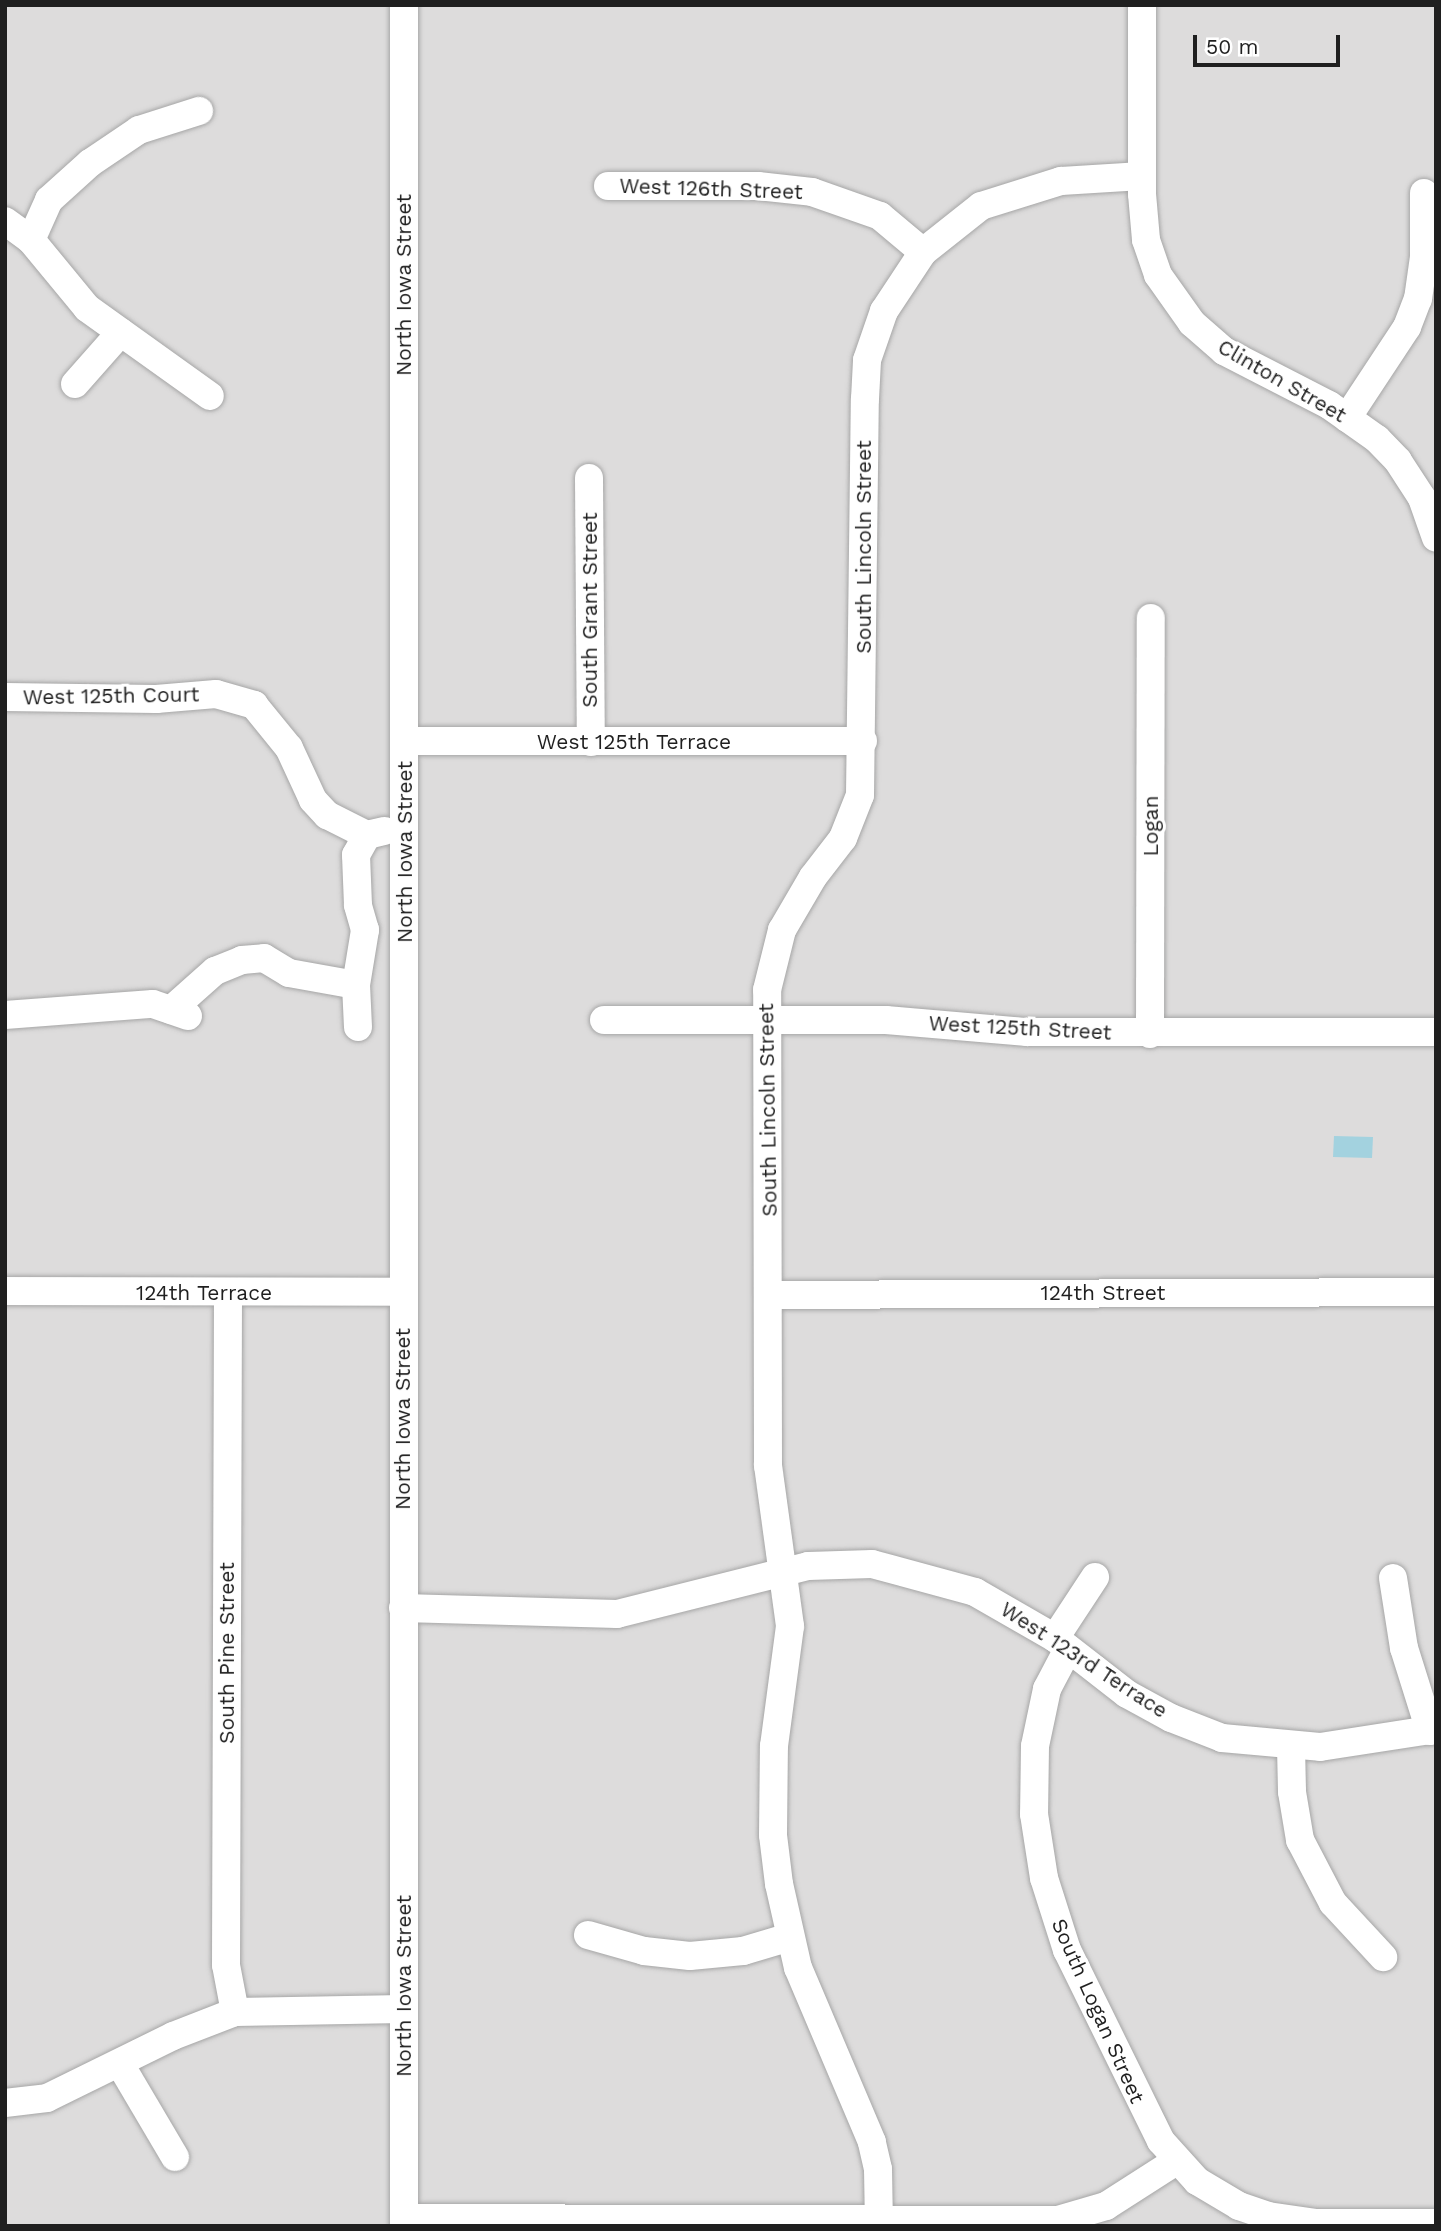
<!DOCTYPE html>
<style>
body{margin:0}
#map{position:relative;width:1441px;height:2231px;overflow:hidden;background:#f0ece4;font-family:"Work Sans",sans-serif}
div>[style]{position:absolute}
.residential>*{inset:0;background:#dddcdc}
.water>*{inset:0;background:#a3d2df}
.roads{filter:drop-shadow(0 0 2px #a6a6a6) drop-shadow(0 0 2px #a6a6a6)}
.minor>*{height:28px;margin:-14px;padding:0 14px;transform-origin:14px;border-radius:14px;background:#fff}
span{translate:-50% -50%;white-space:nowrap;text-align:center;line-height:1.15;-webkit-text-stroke:6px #fff;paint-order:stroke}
.street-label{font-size:21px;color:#1f1f1f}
.frame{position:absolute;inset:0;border:7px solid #1f1f1f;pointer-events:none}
.scale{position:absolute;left:1193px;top:35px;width:147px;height:32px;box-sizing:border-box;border:4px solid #1f1f1f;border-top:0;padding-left:9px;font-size:21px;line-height:24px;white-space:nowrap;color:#1f1f1f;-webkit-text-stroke:5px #fff;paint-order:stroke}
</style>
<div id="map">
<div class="residential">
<div style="clip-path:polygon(5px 5px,1436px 5px,1436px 2226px,5px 2226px)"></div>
</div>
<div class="water">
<div style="clip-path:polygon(1334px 1136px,1373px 1137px,1372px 1158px,1333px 1157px)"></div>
</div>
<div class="roads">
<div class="minor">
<div style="left:404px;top:5px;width:2221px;rotate:90deg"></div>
<div style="left:1142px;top:5px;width:189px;rotate:90deg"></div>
<div style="left:1142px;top:194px;width:46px;rotate:85deg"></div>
<div style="left:1146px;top:240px;width:37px;rotate:71deg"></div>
<div style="left:1158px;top:275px;width:59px;rotate:54.7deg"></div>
<div style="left:1192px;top:323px;width:43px;rotate:41.2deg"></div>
<div style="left:1224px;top:351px;width:118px;rotate:27.2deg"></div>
<div style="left:1329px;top:405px;width:59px;rotate:35.3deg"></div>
<div style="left:1377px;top:439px;width:30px;rotate:46deg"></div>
<div style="left:1398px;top:461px;width:44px;rotate:57deg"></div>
<div style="left:1422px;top:498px;width:42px;rotate:70.7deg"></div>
<div style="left:608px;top:186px;width:150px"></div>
<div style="left:758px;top:186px;width:54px;rotate:6.3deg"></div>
<div style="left:812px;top:192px;width:72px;rotate:19.4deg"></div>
<div style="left:880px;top:216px;width:56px;rotate:39.9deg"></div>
<div style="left:5px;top:221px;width:32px;rotate:36deg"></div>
<div style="left:31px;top:240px;width:88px;rotate:50.5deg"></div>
<div style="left:87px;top:308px;width:151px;rotate:35.6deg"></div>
<div style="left:31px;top:240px;width:44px;rotate:-65.8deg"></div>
<div style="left:49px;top:200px;width:55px;rotate:-42.1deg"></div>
<div style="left:90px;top:163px;width:59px;rotate:-34deg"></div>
<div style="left:139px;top:130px;width:63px;rotate:-17.6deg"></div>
<div style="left:75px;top:384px;width:69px;rotate:-48.5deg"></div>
<div style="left:1347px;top:418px;width:109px;rotate:-56.6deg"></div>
<div style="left:1407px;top:327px;width:30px;rotate:-69deg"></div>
<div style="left:1418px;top:299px;width:42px;rotate:-81.9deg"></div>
<div style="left:1424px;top:257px;width:64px;rotate:-90deg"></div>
<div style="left:589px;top:478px;width:264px;rotate:89.6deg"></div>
<div style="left:5px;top:697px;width:151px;rotate:0.8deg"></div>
<div style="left:156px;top:699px;width:60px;rotate:-4.8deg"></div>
<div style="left:216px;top:694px;width:40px;rotate:16deg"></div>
<div style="left:254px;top:705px;width:55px;rotate:50.9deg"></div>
<div style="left:289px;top:748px;width:57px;rotate:65.2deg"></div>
<div style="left:313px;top:800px;width:21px;rotate:47deg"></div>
<div style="left:327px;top:815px;width:45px;rotate:26.6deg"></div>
<div style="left:405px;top:741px;width:458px"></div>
<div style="left:171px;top:1010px;width:59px;rotate:-41.6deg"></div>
<div style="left:215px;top:971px;width:29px;rotate:-22deg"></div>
<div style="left:242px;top:960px;width:22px;rotate:-5deg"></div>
<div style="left:264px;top:958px;width:29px;rotate:31deg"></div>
<div style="left:289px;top:973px;width:68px;rotate:10.2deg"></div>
<div style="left:5px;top:1015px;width:148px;rotate:-4.3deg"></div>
<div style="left:153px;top:1004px;width:37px;rotate:19deg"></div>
<div style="left:604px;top:1020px;width:282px"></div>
<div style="left:886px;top:1020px;width:142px;rotate:4.9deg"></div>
<div style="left:1027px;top:1032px;width:409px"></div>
<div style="left:358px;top:1027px;width:42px;rotate:-92.7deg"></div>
<div style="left:356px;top:985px;width:56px;rotate:-80.7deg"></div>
<div style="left:365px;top:930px;width:26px;rotate:-106deg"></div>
<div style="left:358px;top:905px;width:50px;rotate:-92.3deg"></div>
<div style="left:356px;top:855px;width:23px;rotate:-61deg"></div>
<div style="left:367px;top:835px;width:18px;rotate:-13deg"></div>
<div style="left:1150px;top:1034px;width:416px;rotate:-89.9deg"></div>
<div style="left:5px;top:1291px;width:398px;rotate:0.1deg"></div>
<div style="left:228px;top:1294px;width:671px;rotate:90.17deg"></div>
<div style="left:226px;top:1965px;width:48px;rotate:79.2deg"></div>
<div style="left:770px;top:1295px;width:666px;rotate:-0.26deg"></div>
<div style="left:1393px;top:1578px;width:71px;rotate:81.1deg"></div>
<div style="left:1404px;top:1648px;width:87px;rotate:72.6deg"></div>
<div style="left:403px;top:1608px;width:214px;rotate:1.6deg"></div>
<div style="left:617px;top:1614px;width:197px;rotate:-14.1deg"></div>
<div style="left:808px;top:1566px;width:64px;rotate:-1.8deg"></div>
<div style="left:872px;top:1564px;width:107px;rotate:15.2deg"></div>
<div style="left:975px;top:1592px;width:92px;rotate:29.9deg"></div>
<div style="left:1055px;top:1638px;width:91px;rotate:37.9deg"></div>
<div style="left:1127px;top:1694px;width:50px;rotate:28.6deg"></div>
<div style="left:1171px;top:1718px;width:55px;rotate:21.4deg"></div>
<div style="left:1222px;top:1738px;width:98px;rotate:5.2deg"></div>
<div style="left:1320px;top:1747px;width:117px;rotate:-8.8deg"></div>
<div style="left:1055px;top:1638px;width:73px;rotate:-56.7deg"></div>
<div style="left:1068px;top:1649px;width:45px;rotate:117.7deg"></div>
<div style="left:1047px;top:1689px;width:58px;rotate:101.9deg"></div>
<div style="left:1035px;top:1746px;width:68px;rotate:90.8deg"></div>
<div style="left:1034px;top:1814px;width:65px;rotate:81.1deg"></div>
<div style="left:1044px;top:1878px;width:76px;rotate:72.3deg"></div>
<div style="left:1067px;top:1950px;width:213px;rotate:63.8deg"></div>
<div style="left:1161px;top:2141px;width:54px;rotate:48deg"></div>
<div style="left:1197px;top:2181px;width:49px;rotate:30.8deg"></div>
<div style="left:1239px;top:2206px;width:31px;rotate:19deg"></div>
<div style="left:1268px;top:2216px;width:49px;rotate:8.3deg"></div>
<div style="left:1316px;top:2223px;width:120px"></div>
<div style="left:1291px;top:1747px;width:45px;rotate:88.7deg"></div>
<div style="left:1292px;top:1792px;width:49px;rotate:80.5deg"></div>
<div style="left:1300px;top:1840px;width:71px;rotate:62.4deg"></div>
<div style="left:1333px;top:1903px;width:74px;rotate:47.2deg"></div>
<div style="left:588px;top:1935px;width:58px;rotate:15.9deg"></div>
<div style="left:644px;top:1951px;width:46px;rotate:6.2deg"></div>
<div style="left:690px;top:1956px;width:53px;rotate:-5.4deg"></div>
<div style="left:743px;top:1951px;width:49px;rotate:-16.6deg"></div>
<div style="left:120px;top:2064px;width:108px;rotate:59.4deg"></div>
<div style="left:5px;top:2103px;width:42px;rotate:-6.8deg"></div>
<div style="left:47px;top:2098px;width:140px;rotate:-26.2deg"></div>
<div style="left:173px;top:2036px;width:66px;rotate:-21.2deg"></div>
<div style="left:235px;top:2012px;width:168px;rotate:-1deg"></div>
<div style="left:404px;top:2218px;width:654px;rotate:0.18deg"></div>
<div style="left:1058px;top:2220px;width:50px;rotate:-16.3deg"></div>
<div style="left:1106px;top:2206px;width:83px;rotate:-32.7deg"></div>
<div style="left:879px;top:2226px;width:57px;rotate:-91deg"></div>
<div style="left:878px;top:2169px;width:28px;rotate:-103deg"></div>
<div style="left:872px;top:2142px;width:189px;rotate:-113deg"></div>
<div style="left:798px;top:1968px;width:86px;rotate:-102.7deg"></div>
<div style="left:779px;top:1884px;width:49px;rotate:-97deg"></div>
<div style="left:773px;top:1835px;width:89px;rotate:-89.4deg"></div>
<div style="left:774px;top:1746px;width:121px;rotate:-82.4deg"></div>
<div style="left:790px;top:1626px;width:162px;rotate:-97.8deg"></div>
<div style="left:768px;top:1466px;width:476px;rotate:-90.1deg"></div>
<div style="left:767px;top:990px;width:62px;rotate:-76deg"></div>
<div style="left:782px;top:930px;width:61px;rotate:-59.7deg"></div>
<div style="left:813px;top:877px;width:49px;rotate:-52.4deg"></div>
<div style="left:843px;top:838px;width:46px;rotate:-68.4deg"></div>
<div style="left:860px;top:795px;width:396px;rotate:-89.3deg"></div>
<div style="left:865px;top:399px;width:39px;rotate:-87deg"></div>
<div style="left:867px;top:360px;width:52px;rotate:-70.9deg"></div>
<div style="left:884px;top:311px;width:71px;rotate:-56.5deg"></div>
<div style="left:923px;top:252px;width:74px;rotate:-38.4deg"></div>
<div style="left:981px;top:206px;width:84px;rotate:-17.4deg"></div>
<div style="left:1061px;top:181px;width:81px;rotate:-3.5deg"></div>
</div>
</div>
<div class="street-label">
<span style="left:711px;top:189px;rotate:2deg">West 126th Street</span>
<span style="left:404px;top:285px;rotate:-90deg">North Iowa Street</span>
<span style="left:1282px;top:381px;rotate:30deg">Clinton Street</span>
<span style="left:864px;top:547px;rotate:-90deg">South Lincoln Street</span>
<span style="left:590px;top:610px;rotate:-90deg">South Grant Street</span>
<span style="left:111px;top:696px;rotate:-1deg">West 125th Court</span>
<span style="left:634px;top:742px">West 125th Terrace</span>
<span style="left:1151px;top:826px;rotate:-90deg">Logan</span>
<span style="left:405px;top:852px;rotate:-90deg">North Iowa Street</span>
<span style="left:1020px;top:1028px;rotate:3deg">West 125th Street</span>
<span style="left:768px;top:1110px;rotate:-91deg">South Lincoln Street</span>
<span style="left:204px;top:1293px">124th Terrace</span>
<span style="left:1103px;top:1293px">124th Street</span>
<span style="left:403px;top:1419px;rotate:-90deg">North Iowa Street</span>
<span style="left:227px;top:1653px;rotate:-90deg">South Pine Street</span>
<span style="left:1084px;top:1660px;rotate:33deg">West 123rd Terrace</span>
<span style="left:404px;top:1986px;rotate:-90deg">North Iowa Street</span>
<span style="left:1098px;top:2011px;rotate:66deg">South Logan Street</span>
</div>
<div class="frame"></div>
<div class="scale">50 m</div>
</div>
